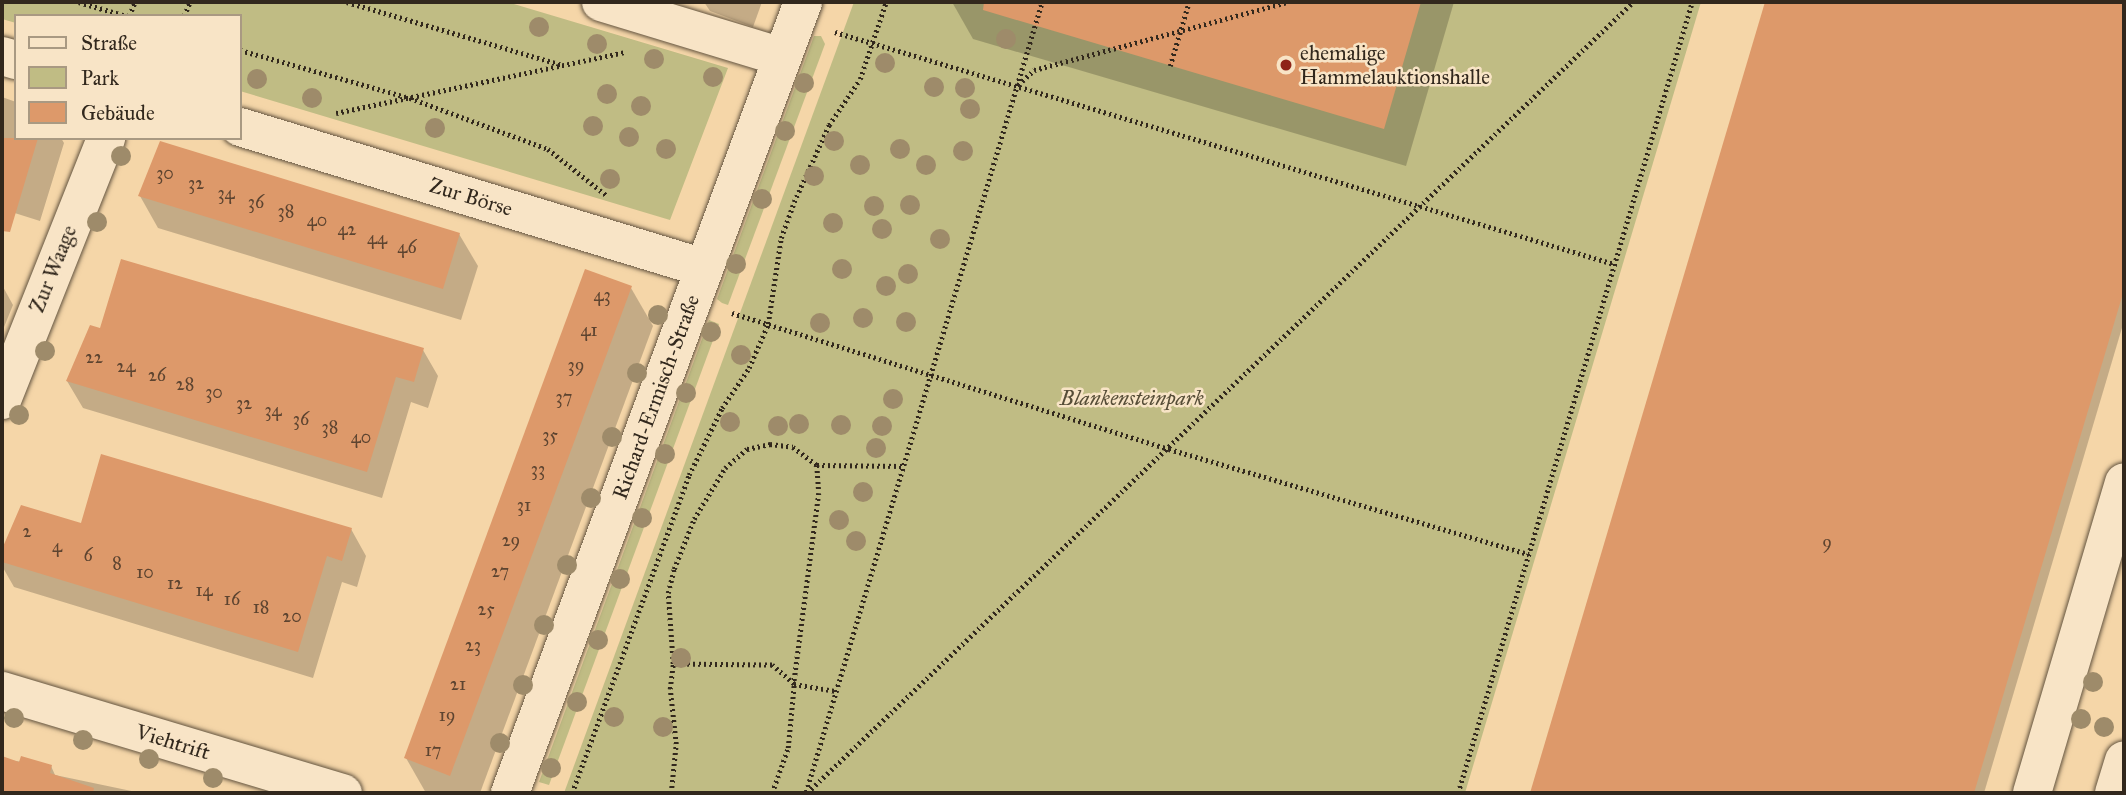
<!DOCTYPE html>
<meta charset="utf-8">
<style>
body{margin:0}
#map{position:relative;width:2126px;height:795px;overflow:hidden;background:#f5d6a8;font-family:"IM FELL Great Primer",serif}
div>[style]{position:absolute}
.green>*{inset:0;background:#c0bc84}
.shadow>*{inset:0;background:#0003}
.building>*{inset:0;background:#dd996a}
.path>*{height:4.5px;margin-top:-2.25px;transform-origin:0;background:repeating-linear-gradient(90deg,#32281d 0 2px,transparent 0 5.5px)}
.roads{filter:drop-shadow(0 0 2px #635440) drop-shadow(0 0 2px #635440)}
.street>*{height:38px;margin:-19px;padding:0 19px;transform-origin:19px;border-radius:19px;background:#f8e4c6}
.trees>*{width:20px;height:20px;margin:-10px;border-radius:50%;background:#9e8b6a}
.dots>*{width:19px;height:19px;translate:-50% -50%;box-sizing:border-box;border:4px solid #f8e4c6;border-radius:50%}
span{translate:-50% -50%;white-space:nowrap;text-align:center;line-height:1.15;-webkit-text-stroke:5px #f8e4c6;paint-order:stroke}
.number-label{font-size:18px;color:#5d4430}
.number-label span{-webkit-text-stroke-width:0}
.poi-label{font-size:21px;color:#32281d}
.left{translate:0 -50%;text-align:left}
.street-label{font-size:21px;color:#32281d}
.park-label{font-size:21px;color:#564d37;font-style:italic}
.frame{position:absolute;inset:0;border:4px solid #32281d;pointer-events:none}
.legend{position:absolute;left:14px;top:14px;width:228px;height:126px;box-sizing:border-box;background:#f8e4c6;border:2px solid #a99982;margin:0;padding:9px 12px;list-style:none;font-size:21px;color:#32281d}
.legend li{display:flex;align-items:center;gap:14px;height:35px}
.legend b{width:35px;border:2px solid #a99982}
</style>
<div id="map">
<div class="green">
<div style="clip-path:polygon(2px 2px,507px 2px,728px 68px,670px 220px,240px 91px,240px 16px,16px 16px,16px 23px,2px 19px)"></div>
<div style="clip-path:polygon(854px 2px,1701px 2px,1465px 793px,564px 793px)"></div>
<div style="clip-path:polygon(814px 36px,821px 36px,825px 44px,728px 305px,722px 303px,717px 299px)"></div>
<div style="clip-path:polygon(709px 320px,719px 324px,549px 785px,539px 782px)"></div>
</div>
<div class="shadow">
<div style="clip-path:polygon(704px 2px,762px 2px,753px 27px,710px 11px)"></div>
<div style="clip-path:polygon(952px 2px,1454px 2px,1406px 166px,973px 39px)"></div>
<div style="clip-path:polygon(1767px 2px,2124px 2px,2124px 321px,1984px 793px,1532px 793px)"></div>
<div style="clip-path:polygon(2px 97px,16px 102px,16px 138px,61px 138px,64px 143px,40px 221px,2px 209px)"></div>
<div style="clip-path:polygon(140px 196px,459px 234px,478px 266px,461px 320px,158px 228px)"></div>
<div style="clip-path:polygon(2px 285px,13px 305px,2px 332px)"></div>
<div style="clip-path:polygon(631px 288px,653px 326px,480px 793px,426px 793px,406px 758px)"></div>
<div style="clip-path:polygon(101px 330px,423px 350px,438px 376px,428px 408px,411px 402px,382px 498px,83px 408px,67px 381px)"></div>
<div style="clip-path:polygon(22px 507px,82px 525px,351px 529px,366px 556px,357px 587px,342px 582px,313px 678px,14px 587px,2px 566px,2px 553px)"></div>
<div style="clip-path:polygon(2px 759px,51px 766px,55px 775px,141px 793px,2px 793px)"></div>
</div>
<div class="building">
<div style="clip-path:polygon(984px 2px,1421px 2px,1384px 129px,983px 10px)"></div>
<div style="clip-path:polygon(1765px 2px,2124px 2px,2124px 290px,1974px 793px,1530px 793px)"></div>
<div style="clip-path:polygon(2px 138px,38px 138px,10px 232px,2px 231px)"></div>
<div style="clip-path:polygon(160px 141px,460px 233px,443px 289px,138px 196px)"></div>
<div style="clip-path:polygon(121px 259px,424px 348px,414px 382px,396px 377px,367px 472px,66px 381px,90px 325px,100px 328px)"></div>
<div style="clip-path:polygon(585px 269px,632px 286px,450px 776px,404px 758px)"></div>
<div style="clip-path:polygon(101px 454px,352px 528px,342px 561px,327px 556px,298px 652px,2px 562px,2px 549px,21px 505px,81px 523px)"></div>
<div style="clip-path:polygon(2px 756px,19px 762px,21px 756px,52px 765px,50px 773px,94px 788px,93px 793px,2px 793px)"></div>
</div>
<div class="path">
<div style="left:79px;top:2px;width:49px;rotate:16.6deg"></div>
<div style="left:347px;top:2px;width:224px;rotate:16.3deg"></div>
<div style="left:129px;top:16px;width:15px;rotate:-67deg"></div>
<div style="left:184px;top:16px;width:15px;rotate:-67deg"></div>
<div style="left:835px;top:32px;width:813px;rotate:16.58deg"></div>
<div style="left:240px;top:50px;width:177px;rotate:15.8deg"></div>
<div style="left:410px;top:98px;width:147px;rotate:20.3deg"></div>
<div style="left:548px;top:149px;width:74px;rotate:38.4deg"></div>
<div style="left:1170px;top:66px;width:67px;rotate:-73.5deg"></div>
<div style="left:1018px;top:85px;width:22px;rotate:-43deg"></div>
<div style="left:1034px;top:70px;width:262px;rotate:-15deg"></div>
<div style="left:336px;top:113px;width:295px;rotate:-11.9deg"></div>
<div style="left:732px;top:313px;width:458px;rotate:17.3deg"></div>
<div style="left:1169px;top:449px;width:375px;rotate:16.3deg"></div>
<div style="left:817px;top:465px;width:28px;rotate:86deg"></div>
<div style="left:819px;top:493px;width:193px;rotate:97.5deg"></div>
<div style="left:794px;top:684px;width:29px;rotate:-139deg"></div>
<div style="left:772px;top:665px;width:99px;rotate:-179.4deg"></div>
<div style="left:673px;top:664px;width:71px;rotate:-94deg"></div>
<div style="left:668px;top:593px;width:25px;rotate:-76deg"></div>
<div style="left:674px;top:569px;width:54px;rotate:-68.2deg"></div>
<div style="left:694px;top:519px;width:60px;rotate:-58.7deg"></div>
<div style="left:725px;top:468px;width:29px;rotate:-41deg"></div>
<div style="left:747px;top:449px;width:24px;rotate:-12deg"></div>
<div style="left:770px;top:444px;width:23px;rotate:7deg"></div>
<div style="left:793px;top:447px;width:30px;rotate:37deg"></div>
<div style="left:817px;top:465px;width:86px;rotate:0.7deg"></div>
<div style="left:806px;top:792px;width:824px;rotate:-73.37deg"></div>
<div style="left:572px;top:793px;width:339px;rotate:-69.8deg"></div>
<div style="left:689px;top:475px;width:75px;rotate:-63.8deg"></div>
<div style="left:722px;top:408px;width:48px;rotate:-56deg"></div>
<div style="left:749px;top:368px;width:48px;rotate:-66.6deg"></div>
<div style="left:768px;top:324px;width:87px;rotate:-81.4deg"></div>
<div style="left:781px;top:238px;width:38px;rotate:-70deg"></div>
<div style="left:794px;top:202px;width:85px;rotate:-65.6deg"></div>
<div style="left:829px;top:125px;width:55px;rotate:-56deg"></div>
<div style="left:860px;top:79px;width:81px;rotate:-71.3deg"></div>
<div style="left:671px;top:793px;width:49px;rotate:-84.2deg"></div>
<div style="left:676px;top:744px;width:55px;rotate:-96.2deg"></div>
<div style="left:670px;top:689px;width:25px;rotate:-83deg"></div>
<div style="left:772px;top:793px;width:48px;rotate:-70.4deg"></div>
<div style="left:788px;top:748px;width:64px;rotate:-84.6deg"></div>
<div style="left:794px;top:684px;width:43px;rotate:9.5deg"></div>
<div style="left:807px;top:793px;width:1144px;rotate:-43.76deg"></div>
<div style="left:1458px;top:793px;width:825px;rotate:-73.52deg"></div>
</div>
<div class="roads">
<div class="street">
<div style="left:601px;top:2px;width:189px;rotate:16.9deg"></div>
<div style="left:2px;top:56px;width:15px;rotate:16deg"></div>
<div style="left:240px;top:127px;width:483px;rotate:16.9deg"></div>
<div style="left:2px;top:400px;width:282px;rotate:-68.3deg"></div>
<div style="left:2px;top:691px;width:356px;rotate:16.7deg"></div>
<div style="left:510px;top:793px;width:844px;rotate:-69.67deg"></div>
<div style="left:2032px;top:793px;width:324px;rotate:-73.5deg"></div>
<div style="left:2114px;top:793px;width:34px;rotate:-73deg"></div>
</div>
</div>
<div class="trees">
<div style="left:539px;top:27px"></div>
<div style="left:1006px;top:39px"></div>
<div style="left:597px;top:44px"></div>
<div style="left:654px;top:59px"></div>
<div style="left:885px;top:63px"></div>
<div style="left:713px;top:77px"></div>
<div style="left:257px;top:79px"></div>
<div style="left:804px;top:83px"></div>
<div style="left:934px;top:87px"></div>
<div style="left:965px;top:88px"></div>
<div style="left:607px;top:94px"></div>
<div style="left:312px;top:98px"></div>
<div style="left:641px;top:106px"></div>
<div style="left:970px;top:109px"></div>
<div style="left:593px;top:126px"></div>
<div style="left:435px;top:128px"></div>
<div style="left:785px;top:131px"></div>
<div style="left:629px;top:137px"></div>
<div style="left:834px;top:141px"></div>
<div style="left:666px;top:149px"></div>
<div style="left:900px;top:149px"></div>
<div style="left:963px;top:151px"></div>
<div style="left:121px;top:156px"></div>
<div style="left:860px;top:165px"></div>
<div style="left:926px;top:165px"></div>
<div style="left:814px;top:176px"></div>
<div style="left:610px;top:179px"></div>
<div style="left:762px;top:199px"></div>
<div style="left:910px;top:205px"></div>
<div style="left:874px;top:206px"></div>
<div style="left:97px;top:222px"></div>
<div style="left:833px;top:223px"></div>
<div style="left:882px;top:229px"></div>
<div style="left:940px;top:239px"></div>
<div style="left:736px;top:264px"></div>
<div style="left:842px;top:269px"></div>
<div style="left:908px;top:274px"></div>
<div style="left:886px;top:286px"></div>
<div style="left:658px;top:315px"></div>
<div style="left:863px;top:318px"></div>
<div style="left:906px;top:322px"></div>
<div style="left:820px;top:323px"></div>
<div style="left:711px;top:332px"></div>
<div style="left:45px;top:351px"></div>
<div style="left:741px;top:355px"></div>
<div style="left:637px;top:373px"></div>
<div style="left:686px;top:393px"></div>
<div style="left:893px;top:399px"></div>
<div style="left:19px;top:415px"></div>
<div style="left:730px;top:422px"></div>
<div style="left:799px;top:424px"></div>
<div style="left:841px;top:425px"></div>
<div style="left:778px;top:426px"></div>
<div style="left:882px;top:426px"></div>
<div style="left:612px;top:437px"></div>
<div style="left:876px;top:448px"></div>
<div style="left:665px;top:454px"></div>
<div style="left:863px;top:492px"></div>
<div style="left:591px;top:498px"></div>
<div style="left:642px;top:518px"></div>
<div style="left:839px;top:520px"></div>
<div style="left:856px;top:541px"></div>
<div style="left:567px;top:565px"></div>
<div style="left:620px;top:579px"></div>
<div style="left:544px;top:625px"></div>
<div style="left:598px;top:640px"></div>
<div style="left:681px;top:658px"></div>
<div style="left:2093px;top:682px"></div>
<div style="left:523px;top:685px"></div>
<div style="left:577px;top:702px"></div>
<div style="left:614px;top:717px"></div>
<div style="left:14px;top:718px"></div>
<div style="left:2081px;top:719px"></div>
<div style="left:663px;top:727px"></div>
<div style="left:2104px;top:727px"></div>
<div style="left:83px;top:740px"></div>
<div style="left:500px;top:743px"></div>
<div style="left:149px;top:759px"></div>
<div style="left:551px;top:768px"></div>
<div style="left:213px;top:778px"></div>
</div>
<div class="dots">
<div style="left:1286px;top:65px;background:#8f2418"></div>
</div>
<div class="number-label">
<span style="left:165px;top:173px">30</span>
<span style="left:196px;top:183px">32</span>
<span style="left:226px;top:193px">34</span>
<span style="left:256px;top:202px">36</span>
<span style="left:286px;top:211px">38</span>
<span style="left:317px;top:220px">40</span>
<span style="left:347px;top:229px">42</span>
<span style="left:377px;top:238px">44</span>
<span style="left:407px;top:247px">46</span>
<span style="left:602px;top:295px">43</span>
<span style="left:589px;top:330px">41</span>
<span style="left:94px;top:357px">22</span>
<span style="left:576px;top:365px">39</span>
<span style="left:126px;top:366px">24</span>
<span style="left:157px;top:375px">26</span>
<span style="left:185px;top:384px">28</span>
<span style="left:214px;top:392px">30</span>
<span style="left:564px;top:397px">37</span>
<span style="left:244px;top:403px">32</span>
<span style="left:273px;top:410px">34</span>
<span style="left:301px;top:419px">36</span>
<span style="left:330px;top:427px">38</span>
<span style="left:550px;top:435px">35</span>
<span style="left:361px;top:437px">40</span>
<span style="left:538px;top:469px">33</span>
<span style="left:524px;top:505px">31</span>
<span style="left:27px;top:531px">2</span>
<span style="left:511px;top:540px">29</span>
<span style="left:1827px;top:542px">9</span>
<span style="left:57px;top:546px">4</span>
<span style="left:88px;top:555px">6</span>
<span style="left:117px;top:563px">8</span>
<span style="left:500px;top:571px">27</span>
<span style="left:145px;top:572px">10</span>
<span style="left:175px;top:583px">12</span>
<span style="left:204px;top:590px">14</span>
<span style="left:232px;top:599px">16</span>
<span style="left:261px;top:607px">18</span>
<span style="left:486px;top:609px">25</span>
<span style="left:292px;top:616px">20</span>
<span style="left:473px;top:645px">23</span>
<span style="left:458px;top:684px">21</span>
<span style="left:447px;top:715px">19</span>
<span style="left:433px;top:750px">17</span>
</div>
<div class="poi-label">
<span class="left" style="left:1300px;top:65px">ehemalige<br>Hammelauktionshalle</span>
</div>
<div class="street-label">
<span style="left:471px;top:197px;rotate:17deg">Zur Börse</span>
<span style="left:53px;top:269px;rotate:-68deg">Zur Waage</span>
<span style="left:656px;top:397px;rotate:-70deg">Richard-Ermisch-Straße</span>
<span style="left:173px;top:742px;rotate:17deg">Viehtrift</span>
</div>
<div class="park-label">
<span style="left:1132px;top:398px">Blankensteinpark</span>
</div>
<div class="frame"></div>
<ul class="legend">
<li><b style="height:9px;background:#f8e4c6"></b>Straße</li>
<li><b style="height:19px;background:#c0bc84"></b>Park</li>
<li><b style="height:19px;background:#dd996a"></b>Gebäude</li>
</ul>
</div>
